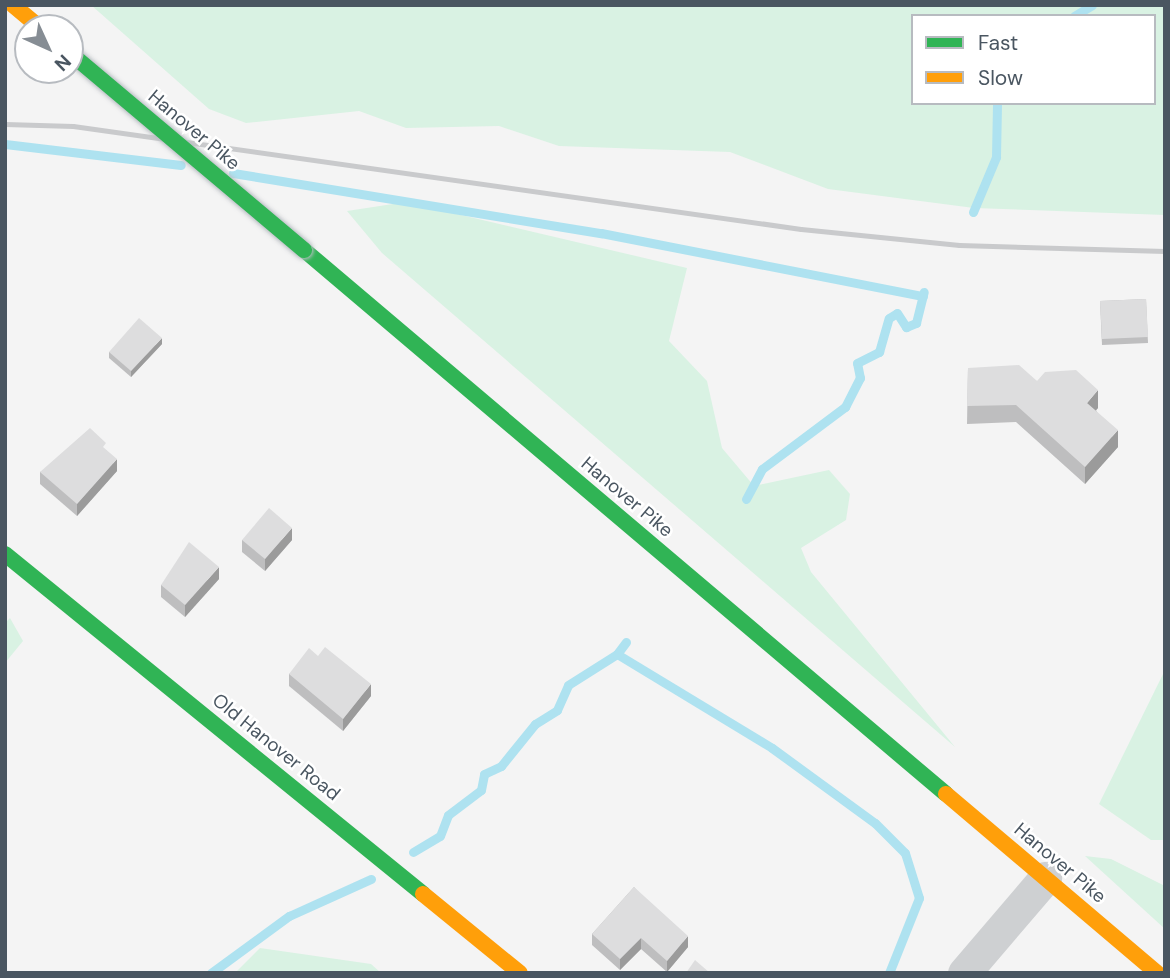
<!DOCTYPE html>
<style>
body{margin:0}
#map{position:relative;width:1170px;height:978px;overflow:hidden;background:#f4f4f4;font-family:"DM Sans",sans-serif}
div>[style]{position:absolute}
.green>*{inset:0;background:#d9f2e3}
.stream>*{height:9px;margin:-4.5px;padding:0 4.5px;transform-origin:4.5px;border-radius:4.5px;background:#aee2f0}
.street>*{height:33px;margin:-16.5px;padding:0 16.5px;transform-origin:16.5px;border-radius:16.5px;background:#ced0d2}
.fast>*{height:16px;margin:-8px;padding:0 8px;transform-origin:8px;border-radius:8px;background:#30b455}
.slow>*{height:16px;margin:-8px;padding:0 8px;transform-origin:8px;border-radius:8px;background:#ff9f0a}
.rail>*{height:5px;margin:-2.5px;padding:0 2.5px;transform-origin:2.5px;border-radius:2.5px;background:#c9cacc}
.bridges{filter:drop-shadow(0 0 2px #b9bec3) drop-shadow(0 0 2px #b9bec3)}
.fast-bridge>*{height:16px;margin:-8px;padding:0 8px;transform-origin:8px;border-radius:8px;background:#30b455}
.wall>*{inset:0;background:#bebebf}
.shaded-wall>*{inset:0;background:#9b9b9b}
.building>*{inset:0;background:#ddddde}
span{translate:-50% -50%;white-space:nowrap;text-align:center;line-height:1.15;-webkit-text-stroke:5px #fff;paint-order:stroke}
.street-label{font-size:19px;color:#4a5661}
.frame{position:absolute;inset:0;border:7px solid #4a5661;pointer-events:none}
.legend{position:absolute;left:911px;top:14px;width:245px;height:91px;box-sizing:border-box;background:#fff;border:2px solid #b7bbc0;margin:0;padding:9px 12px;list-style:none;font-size:21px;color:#4a5661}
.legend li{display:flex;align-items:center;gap:14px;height:35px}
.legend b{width:35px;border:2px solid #b7bbc0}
.north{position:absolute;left:14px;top:14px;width:70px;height:70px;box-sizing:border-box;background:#fff;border:2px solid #b7bbc0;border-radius:50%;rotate:135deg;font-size:19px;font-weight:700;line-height:28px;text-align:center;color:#4a5661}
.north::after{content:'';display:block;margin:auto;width:24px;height:32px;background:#868d94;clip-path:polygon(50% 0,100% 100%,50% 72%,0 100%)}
</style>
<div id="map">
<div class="green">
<div style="clip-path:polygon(evenodd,91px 5px,1165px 5px,1165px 215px,974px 208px,828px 189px,730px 152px,559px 146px,499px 126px,406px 128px,359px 111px,246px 123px,209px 109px,91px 5px,913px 16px,1154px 16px,1154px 103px,913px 103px,913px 16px)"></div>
<div style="clip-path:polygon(406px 202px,687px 268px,669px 341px,707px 381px,722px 448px,754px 486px,829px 470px,850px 494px,846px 520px,801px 548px,811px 572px,955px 747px,382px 253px,347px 211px)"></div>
<div style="clip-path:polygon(10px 618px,23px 641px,5px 663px,5px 623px)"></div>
<div style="clip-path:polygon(1165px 670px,1165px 840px,1151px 840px,1099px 804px)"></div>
<div style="clip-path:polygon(1085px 856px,1111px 859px,1165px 886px,1165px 929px)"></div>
<div style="clip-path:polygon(260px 948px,371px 964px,381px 973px,235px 973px)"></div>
</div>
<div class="stream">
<div style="left:1074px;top:16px;width:21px;rotate:-31deg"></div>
<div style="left:5px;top:144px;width:177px;rotate:6.8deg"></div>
<div style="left:233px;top:173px;width:373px;rotate:9.3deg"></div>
<div style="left:601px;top:233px;width:328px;rotate:11.1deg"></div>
<div style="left:973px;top:212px;width:60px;rotate:-67.3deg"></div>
<div style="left:996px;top:157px;width:54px;rotate:-88.9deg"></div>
<div style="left:746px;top:499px;width:34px;rotate:-62deg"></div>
<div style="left:762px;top:469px;width:104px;rotate:-36.8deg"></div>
<div style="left:845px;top:407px;width:33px;rotate:-63deg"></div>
<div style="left:860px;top:378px;width:15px;rotate:-101deg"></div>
<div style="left:857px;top:363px;width:25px;rotate:-27deg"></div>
<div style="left:879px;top:352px;width:35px;rotate:-74deg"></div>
<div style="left:889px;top:318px;width:9px;rotate:-32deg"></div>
<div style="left:897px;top:313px;width:17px;rotate:57deg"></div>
<div style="left:906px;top:327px;width:11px;rotate:-22deg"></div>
<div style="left:916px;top:323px;width:32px;rotate:-76deg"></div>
<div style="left:617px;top:654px;width:181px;rotate:31.2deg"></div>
<div style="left:772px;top:748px;width:127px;rotate:36.1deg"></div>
<div style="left:875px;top:823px;width:42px;rotate:45deg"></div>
<div style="left:905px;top:853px;width:47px;rotate:72.7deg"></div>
<div style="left:919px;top:898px;width:81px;rotate:111.8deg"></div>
<div style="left:413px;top:852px;width:31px;rotate:-31deg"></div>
<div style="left:440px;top:836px;width:22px;rotate:-69deg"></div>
<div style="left:448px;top:815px;width:41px;rotate:-37.1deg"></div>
<div style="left:481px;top:790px;width:16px;rotate:-79deg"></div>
<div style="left:484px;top:774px;width:19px;rotate:-25deg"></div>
<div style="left:501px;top:766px;width:54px;rotate:-51deg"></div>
<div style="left:535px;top:724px;width:26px;rotate:-32deg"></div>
<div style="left:557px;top:710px;width:27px;rotate:-66deg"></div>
<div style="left:568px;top:685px;width:58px;rotate:-32.3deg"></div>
<div style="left:617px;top:654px;width:15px;rotate:-53deg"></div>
<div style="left:211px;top:973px;width:97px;rotate:-36.2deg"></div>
<div style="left:289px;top:916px;width:90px;rotate:-24.3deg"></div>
</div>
<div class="street">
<div style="left:964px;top:973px;width:125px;rotate:-49.5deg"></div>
</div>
<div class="fast">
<div style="left:304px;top:250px;width:841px;rotate:40.28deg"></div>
<div style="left:5px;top:554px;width:539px;rotate:39.12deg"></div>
</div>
<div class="slow">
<div style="left:13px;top:5px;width:35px;rotate:40deg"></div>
<div style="left:946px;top:794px;width:277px;rotate:40.3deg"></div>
<div style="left:423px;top:894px;width:125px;rotate:39.2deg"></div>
</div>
<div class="rail">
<div style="left:5px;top:124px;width:68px;rotate:1.7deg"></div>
<div style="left:73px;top:126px;width:735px;rotate:8.05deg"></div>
<div style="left:801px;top:229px;width:159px;rotate:5.8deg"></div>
<div style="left:959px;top:245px;width:206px;rotate:1.7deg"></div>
</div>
<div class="bridges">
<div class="fast-bridge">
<div style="left:70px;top:53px;width:306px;rotate:40.1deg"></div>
</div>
</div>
<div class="wall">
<div style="clip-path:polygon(1146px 299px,1148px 343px,1102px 345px,1100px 301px)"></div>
<div style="clip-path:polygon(162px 344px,131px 377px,109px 358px,109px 352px)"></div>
<div style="clip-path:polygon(968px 368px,1037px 381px,1098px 408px,1096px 410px,1118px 447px,1085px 484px,1016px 422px,967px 424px)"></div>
<div style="clip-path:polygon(106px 450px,117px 471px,77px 516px,40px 484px,40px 472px)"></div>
<div style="clip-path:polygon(242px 540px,292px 540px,265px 571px,242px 552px)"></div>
<div style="clip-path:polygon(219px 579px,185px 617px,161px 597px,161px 585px)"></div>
<div style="clip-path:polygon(318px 656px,371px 696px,343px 731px,289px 686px,289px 674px)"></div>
<div style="clip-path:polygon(634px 887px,688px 947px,667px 972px,641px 949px,620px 970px,592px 945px,592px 934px)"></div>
</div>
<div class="shaded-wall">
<div style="clip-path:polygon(162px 338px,162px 344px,131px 377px,131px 371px)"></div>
<div style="clip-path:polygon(1098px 390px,1098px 408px,1087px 420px,1087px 403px)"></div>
<div style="clip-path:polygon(1118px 430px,1118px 447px,1085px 484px,1085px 467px)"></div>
<div style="clip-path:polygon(117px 459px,117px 471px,77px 516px,77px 504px)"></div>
<div style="clip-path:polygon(292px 528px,292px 540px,265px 571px,265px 559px)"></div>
<div style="clip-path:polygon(219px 567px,219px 579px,185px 617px,185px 605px)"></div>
<div style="clip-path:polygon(371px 684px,371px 696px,343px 731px,343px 719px)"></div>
<div style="clip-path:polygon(688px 936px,688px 947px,667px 972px,667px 961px)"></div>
<div style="clip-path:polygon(641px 938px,641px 949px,620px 970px,620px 959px)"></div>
</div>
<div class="building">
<div style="clip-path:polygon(1146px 299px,1148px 337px,1102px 339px,1100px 301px)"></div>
<div style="clip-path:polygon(139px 318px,162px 338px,131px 371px,109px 352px)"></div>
<div style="clip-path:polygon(1019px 365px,1037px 381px,1045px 372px,1076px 370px,1098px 390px,1087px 403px,1118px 430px,1085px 467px,1016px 405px,967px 406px,968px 368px)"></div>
<div style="clip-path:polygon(90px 428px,106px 443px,103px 447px,117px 459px,77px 504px,40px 472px)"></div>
<div style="clip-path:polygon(269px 508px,292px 528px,265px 559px,242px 540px)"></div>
<div style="clip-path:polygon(189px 542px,219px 567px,185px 605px,161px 585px)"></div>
<div style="clip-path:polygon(325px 647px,371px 684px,343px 719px,289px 674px,309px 648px,318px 656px)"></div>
<div style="clip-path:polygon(634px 887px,688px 936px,667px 961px,641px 938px,620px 959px,592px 934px)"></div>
<div style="clip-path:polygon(695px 960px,710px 973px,686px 973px)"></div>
</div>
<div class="street-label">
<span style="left:194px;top:130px;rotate:40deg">Hanover Pike</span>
<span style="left:627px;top:497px;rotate:40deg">Hanover Pike</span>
<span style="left:276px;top:747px;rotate:39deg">Old Hanover Road</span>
<span style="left:1060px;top:863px;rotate:40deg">Hanover Pike</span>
</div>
<div class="frame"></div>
<ul class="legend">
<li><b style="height:9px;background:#30b455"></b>Fast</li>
<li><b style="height:9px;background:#ff9f0a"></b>Slow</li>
</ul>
<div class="north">N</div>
</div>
